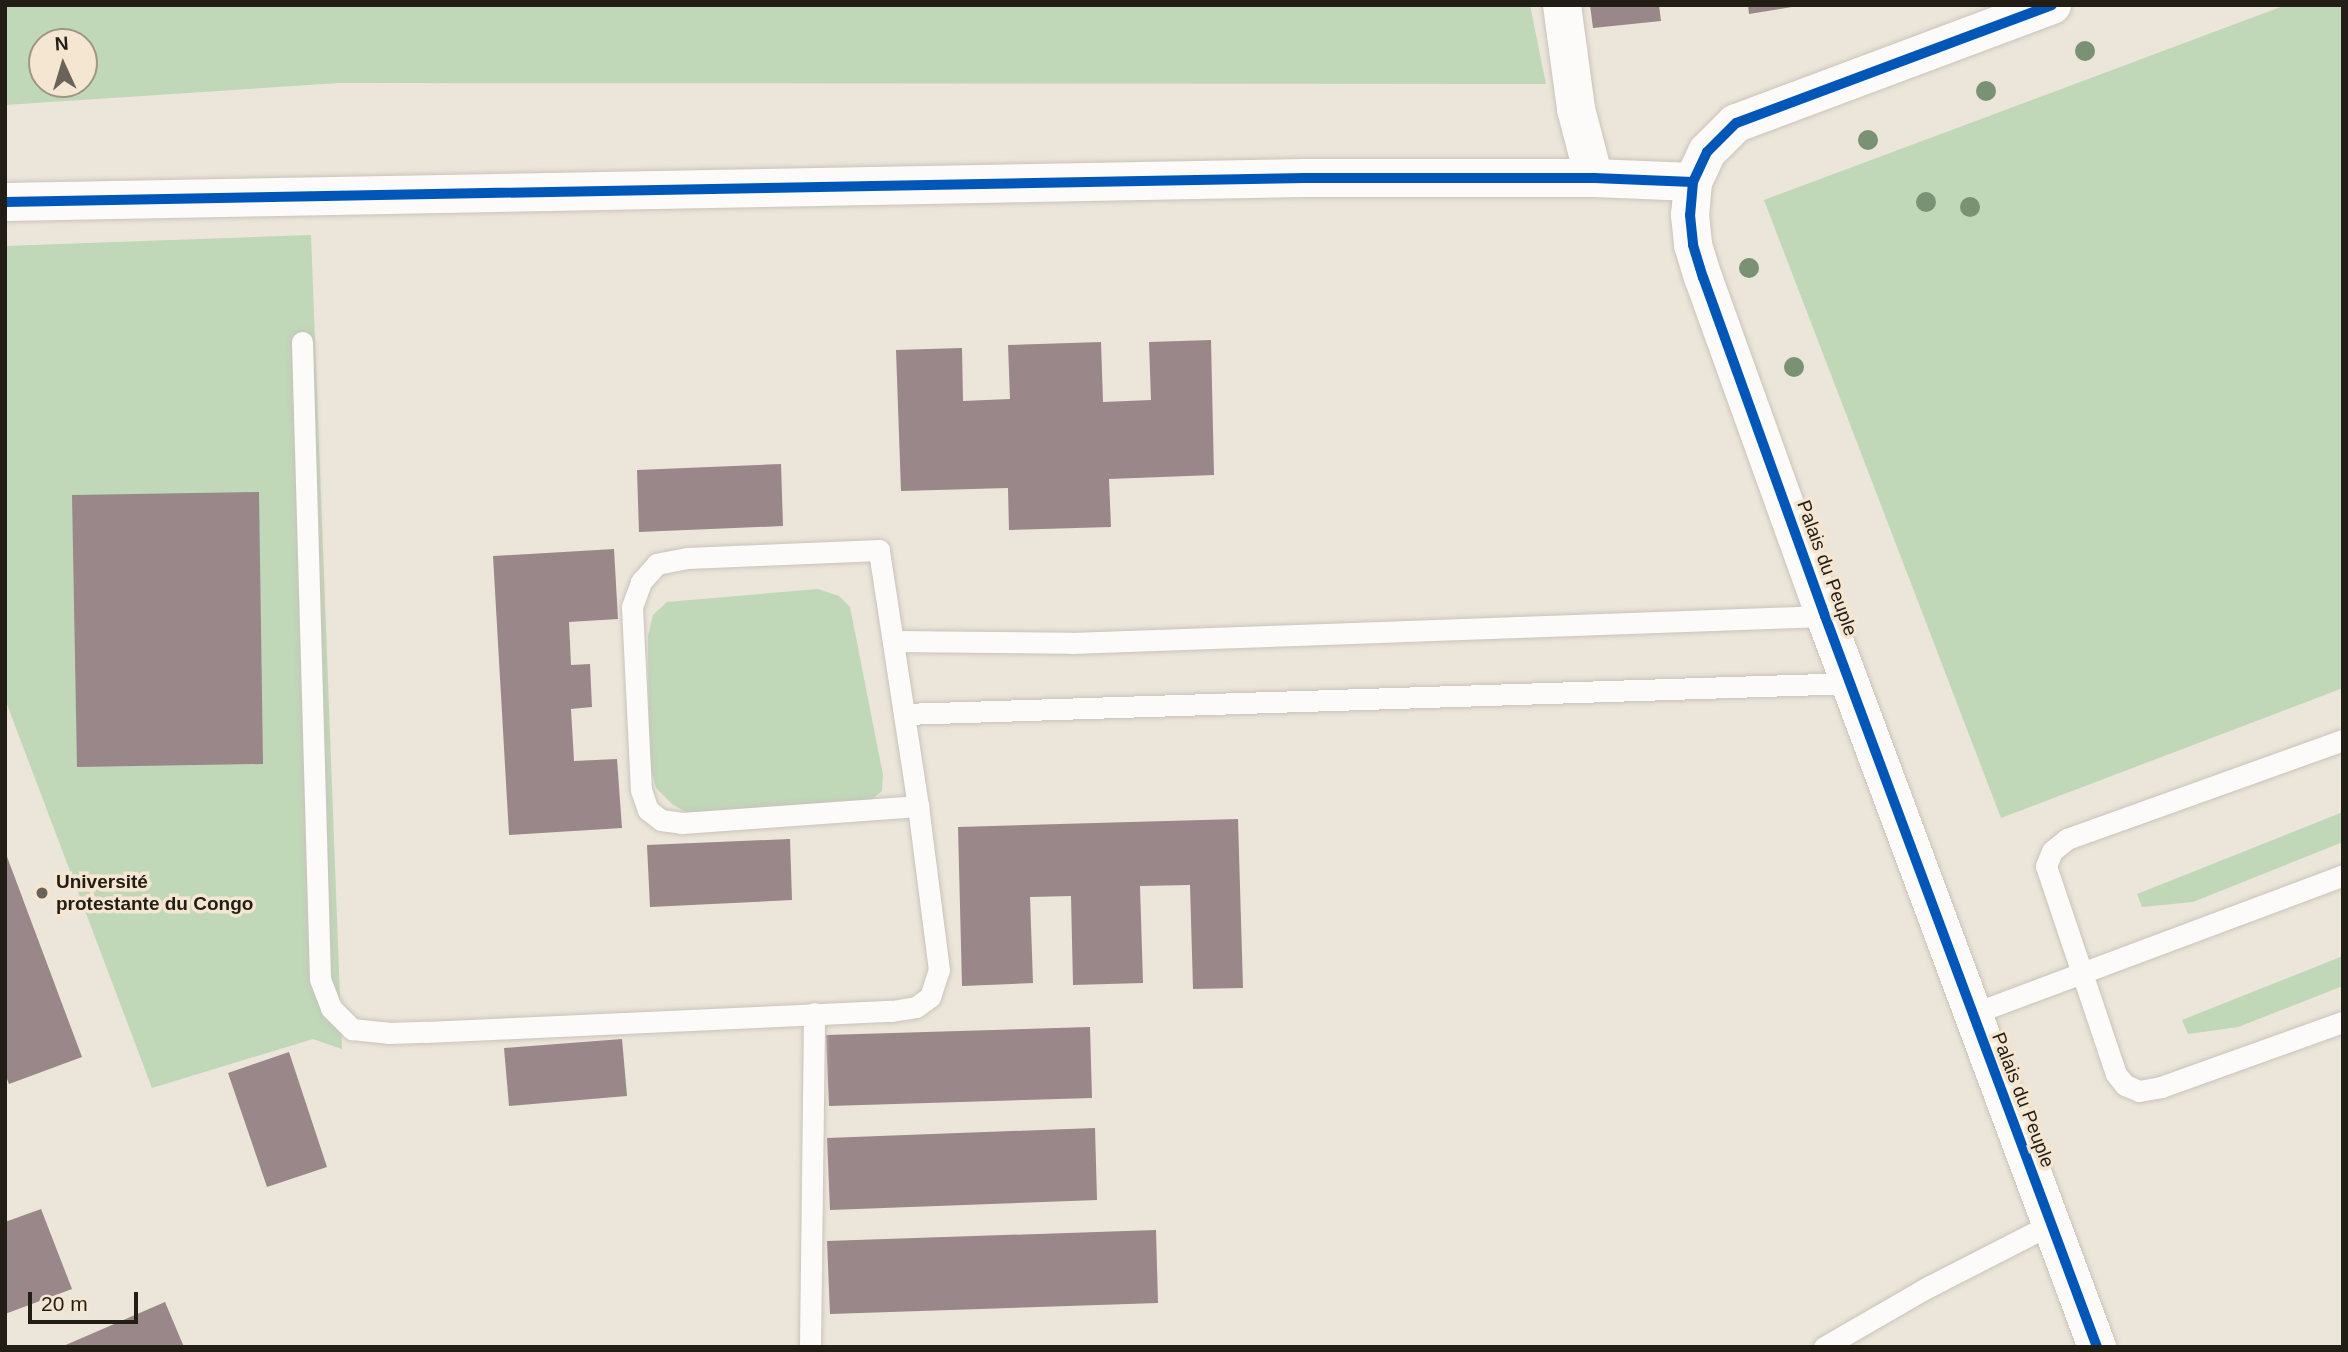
<!DOCTYPE html>
<meta charset="utf-8">
<style>
body{margin:0}
#map{position:relative;width:2348px;height:1352px;overflow:hidden;background:#ece5d9;font-family:Arial,sans-serif}
div>[style]{position:absolute}
.green>*{inset:0;background:#c0d7b8}
.building>*{inset:0;background:#9a878a}
.roads{filter:drop-shadow(0 0 2px #c9c3bb) drop-shadow(0 0 2px #c9c3bb)}
.lane>*{height:21px;margin:-10.5px;padding:0 10.5px;transform-origin:10.5px;border-radius:10.5px;background:#fcfbf9}
.street>*{height:38px;margin:-19px;padding:0 19px;transform-origin:19px;border-radius:19px;background:#fcfbf9}
.secondary>*{height:38px;margin:-19px;padding:0 19px;transform-origin:19px;border-radius:19px;background:#fcfbf9}
.cycleway>*{height:10px;margin:-5px;padding:0 5px;transform-origin:5px;border-radius:5px;background:#0057b8}
.trees>*{width:20px;height:20px;margin:-10px;border-radius:50%;background:#7a9274}
.dots>*{width:19px;height:19px;translate:-50% -50%;box-sizing:border-box;border:4px solid #f4e6d1;border-radius:50%}
span{translate:-50% -50%;white-space:nowrap;text-align:center;line-height:1.15;-webkit-text-stroke:7px #f4e6d1;paint-order:stroke}
.street-label{font-size:19px;color:#221d15}
.poi-label{font-size:19px;color:#221d15;font-weight:700}
.left{translate:0 -50%;text-align:left}
.frame{position:absolute;inset:0;border:7px solid #221d15;pointer-events:none}
.north{position:absolute;left:28px;top:28px;width:70px;height:70px;box-sizing:border-box;background:#f4e6d1;border:2px solid #a09686;border-radius:50%;rotate:356deg;font-size:19px;font-weight:700;line-height:28px;text-align:center;color:#221d15}
.north::after{content:'';display:block;margin:auto;width:24px;height:32px;background:#69635a;clip-path:polygon(50% 0,100% 100%,50% 72%,0 100%)}
.scale{position:absolute;left:28px;top:1292px;width:110px;height:32px;box-sizing:border-box;border:4px solid #221d15;border-top:0;padding-left:9px;font-size:21px;line-height:24px;white-space:nowrap;color:#221d15;-webkit-text-stroke:5px #f4e6d1;paint-order:stroke}
</style>
<div id="map">
<div class="green">
<div style="clip-path:polygon(evenodd,5px 5px,1530px 5px,1546px 84px,339px 83px,5px 105px,5px 5px,84px 42px,84px 84px,42px 84px,42px 42px,84px 42px)"></div>
<div style="clip-path:polygon(2286px 5px,2343px 5px,2343px 688px,2001px 818px,1764px 200px)"></div>
<div style="clip-path:polygon(311px 235px,342px 1049px,313px 1039px,152px 1088px,5px 699px,5px 246px)"></div>
<div style="clip-path:polygon(818px 589px,839px 596px,850px 607px,883px 775px,882px 791px,866px 804px,691px 815px,672px 804px,656px 788px,649px 762px,648px 636px,653px 615px,667px 602px)"></div>
<div style="clip-path:polygon(2343px 812px,2343px 842px,2193px 902px,2142px 907px,2137px 894px)"></div>
<div style="clip-path:polygon(2343px 956px,2343px 986px,2238px 1027px,2188px 1034px,2182px 1020px)"></div>
</div>
<div class="building">
<div style="clip-path:polygon(1590px 5px,1659px 5px,1661px 21px,1593px 28px)"></div>
<div style="clip-path:polygon(1748px 5px,1792px 5px,1792px 7px,1749px 14px)"></div>
<div style="clip-path:polygon(1211px 340px,1214px 475px,1109px 479px,1111px 527px,1009px 530px,1008px 488px,901px 491px,896px 350px,962px 348px,963px 401px,1010px 399px,1008px 345px,1101px 342px,1103px 402px,1151px 400px,1149px 342px)"></div>
<div style="clip-path:polygon(781px 464px,783px 526px,639px 532px,637px 470px)"></div>
<div style="clip-path:polygon(259px 492px,263px 764px,77px 767px,72px 495px)"></div>
<div style="clip-path:polygon(614px 549px,618px 619px,569px 622px,571px 665px,590px 664px,592px 707px,571px 709px,574px 761px,617px 759px,622px 828px,509px 835px,493px 556px)"></div>
<div style="clip-path:polygon(1238px 819px,1243px 988px,1193px 989px,1190px 885px,1140px 886px,1143px 983px,1073px 985px,1071px 896px,1030px 897px,1033px 983px,962px 986px,958px 827px)"></div>
<div style="clip-path:polygon(790px 839px,792px 900px,650px 907px,647px 845px)"></div>
<div style="clip-path:polygon(6px 854px,82px 1057px,9px 1084px,5px 1074px)"></div>
<div style="clip-path:polygon(1090px 1027px,1092px 1098px,829px 1106px,826px 1035px)"></div>
<div style="clip-path:polygon(622px 1039px,627px 1096px,509px 1106px,504px 1048px)"></div>
<div style="clip-path:polygon(289px 1052px,327px 1167px,267px 1187px,228px 1073px)"></div>
<div style="clip-path:polygon(1095px 1128px,1097px 1200px,830px 1210px,827px 1138px)"></div>
<div style="clip-path:polygon(41px 1209px,72px 1289px,5px 1314px,5px 1222px)"></div>
<div style="clip-path:polygon(1156px 1230px,1158px 1303px,830px 1314px,827px 1241px)"></div>
<div style="clip-path:polygon(165px 1302px,184px 1347px,61px 1347px)"></div>
</div>
<div class="roads">
<div class="lane">
<div style="left:302px;top:342px;width:637px;rotate:88.38deg"></div>
<div style="left:320px;top:979px;width:31px;rotate:69deg"></div>
<div style="left:331px;top:1008px;width:30px;rotate:45deg"></div>
<div style="left:352px;top:1029px;width:36px;rotate:6deg"></div>
<div style="left:388px;top:1033px;width:38px;rotate:-2deg"></div>
<div style="left:426px;top:1032px;width:466px;rotate:-2.6deg"></div>
<div style="left:892px;top:1011px;width:24px;rotate:-9deg"></div>
<div style="left:916px;top:1007px;width:17px;rotate:-36deg"></div>
<div style="left:930px;top:997px;width:28px;rotate:-72deg"></div>
<div style="left:939px;top:970px;width:165px;rotate:-97.3deg"></div>
<div style="left:918px;top:806px;width:259px;rotate:-98.7deg"></div>
<div style="left:879px;top:550px;width:192px;rotate:177.6deg"></div>
<div style="left:687px;top:558px;width:31px;rotate:169deg"></div>
<div style="left:657px;top:564px;width:24px;rotate:132deg"></div>
<div style="left:641px;top:582px;width:27px;rotate:110deg"></div>
<div style="left:632px;top:607px;width:183px;rotate:87.2deg"></div>
<div style="left:641px;top:790px;width:21px;rotate:71deg"></div>
<div style="left:648px;top:810px;width:16px;rotate:38deg"></div>
<div style="left:661px;top:820px;width:21px;rotate:8deg"></div>
<div style="left:682px;top:823px;width:237px;rotate:-4.1deg"></div>
<div style="left:894px;top:641px;width:177px;rotate:0.6deg"></div>
<div style="left:1071px;top:643px;width:754px;rotate:-2.05deg"></div>
<div style="left:904px;top:714px;width:948px;rotate:-1.87deg"></div>
<div style="left:2343px;top:740px;width:293px;rotate:160.3deg"></div>
<div style="left:2067px;top:839px;width:19px;rotate:141deg"></div>
<div style="left:2052px;top:851px;width:16px;rotate:112deg"></div>
<div style="left:2046px;top:866px;width:219px;rotate:71.4deg"></div>
<div style="left:2116px;top:1074px;width:14px;rotate:51deg"></div>
<div style="left:2125px;top:1085px;width:15px;rotate:23deg"></div>
<div style="left:2139px;top:1091px;width:22px;rotate:-10deg"></div>
<div style="left:2161px;top:1087px;width:193px;rotate:-19.7deg"></div>
<div style="left:1972px;top:1014px;width:396px;rotate:-20.5deg"></div>
<div style="left:810px;top:1346px;width:333px;rotate:-89.3deg"></div>
<div style="left:1824px;top:1347px;width:120px;rotate:-30deg"></div>
<div style="left:1928px;top:1287px;width:138px;rotate:-27.1deg"></div>
</div>
<div class="street">
<div style="left:1562px;top:5px;width:105px;rotate:82.3deg"></div>
<div style="left:1576px;top:109px;width:71px;rotate:75.4deg"></div>
<div style="left:5px;top:202px;width:1300px;rotate:-1.06deg"></div>
<div style="left:1305px;top:178px;width:289px"></div>
<div style="left:1594px;top:178px;width:99px;rotate:2.3deg"></div>
</div>
<div class="secondary">
<div style="left:2052px;top:5px;width:337px;rotate:159.5deg"></div>
<div style="left:1736px;top:123px;width:41px;rotate:135deg"></div>
<div style="left:1707px;top:152px;width:33px;rotate:115deg"></div>
<div style="left:1693px;top:182px;width:33px;rotate:95deg"></div>
<div style="left:1690px;top:215px;width:30px;rotate:84deg"></div>
<div style="left:1693px;top:245px;width:34px;rotate:73deg"></div>
<div style="left:1703px;top:277px;width:360px;rotate:70.2deg"></div>
<div style="left:1825px;top:616px;width:780px;rotate:69.59deg"></div>
</div>
</div>
<div class="cycleway">
<div style="left:2052px;top:5px;width:337px;rotate:159.5deg"></div>
<div style="left:1736px;top:123px;width:41px;rotate:135deg"></div>
<div style="left:1707px;top:152px;width:33px;rotate:115deg"></div>
<div style="left:1693px;top:182px;width:33px;rotate:95deg"></div>
<div style="left:1690px;top:215px;width:30px;rotate:84deg"></div>
<div style="left:1693px;top:245px;width:34px;rotate:73deg"></div>
<div style="left:1703px;top:277px;width:360px;rotate:70.2deg"></div>
<div style="left:1825px;top:616px;width:780px;rotate:69.59deg"></div>
<div style="left:5px;top:202px;width:1300px;rotate:-1.06deg"></div>
<div style="left:1305px;top:178px;width:289px"></div>
<div style="left:1594px;top:178px;width:99px;rotate:2.3deg"></div>
</div>
<div class="trees">
<div style="left:2085px;top:51px"></div>
<div style="left:1986px;top:91px"></div>
<div style="left:1868px;top:140px"></div>
<div style="left:1926px;top:202px"></div>
<div style="left:1970px;top:207px"></div>
<div style="left:1749px;top:268px"></div>
<div style="left:1794px;top:367px"></div>
</div>
<div class="dots">
<div style="left:42px;top:893px;background:#69635a"></div>
</div>
<div class="street-label">
<span style="left:1827px;top:568px;rotate:70deg">Palais du Peuple</span>
<span style="left:2023px;top:1100px;rotate:69deg">Palais du Peuple</span>
</div>
<div class="poi-label">
<span class="left" style="left:56px;top:893px">Université<br>protestante du Congo</span>
</div>
<div class="frame"></div>
<div class="north">N</div>
<div class="scale">20 m</div>
</div>
